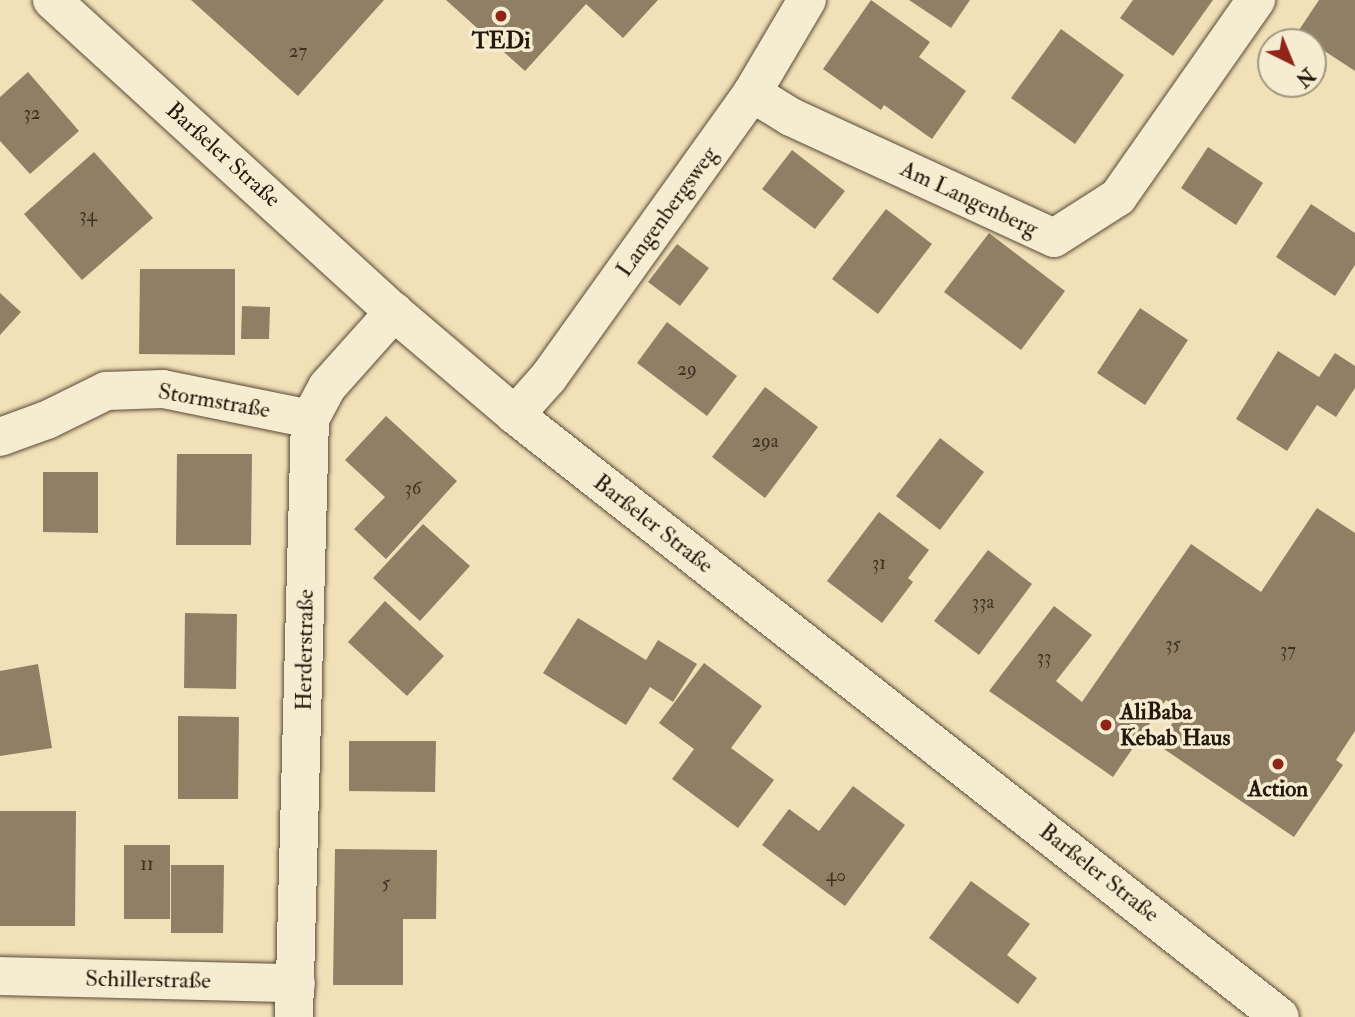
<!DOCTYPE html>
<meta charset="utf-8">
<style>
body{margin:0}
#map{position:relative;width:1355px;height:1017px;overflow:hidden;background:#f1e1b8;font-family:"IM FELL Double Pica",serif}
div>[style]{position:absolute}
.building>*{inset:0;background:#8f8065}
.roads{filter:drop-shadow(0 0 2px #584a36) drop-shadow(0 0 2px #584a36)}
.street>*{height:38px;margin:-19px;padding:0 19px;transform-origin:19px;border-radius:19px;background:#f6ecd1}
.secondary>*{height:38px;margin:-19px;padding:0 19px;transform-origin:19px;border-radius:19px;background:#f6ecd1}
.dots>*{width:19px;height:19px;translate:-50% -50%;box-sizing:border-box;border:4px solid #f6ecd1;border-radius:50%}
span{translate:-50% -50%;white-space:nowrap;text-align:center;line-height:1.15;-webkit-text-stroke:7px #f6ecd1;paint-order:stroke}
.number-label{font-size:19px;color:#403122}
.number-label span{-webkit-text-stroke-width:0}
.poi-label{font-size:23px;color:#25170b;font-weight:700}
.left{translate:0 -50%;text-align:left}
.street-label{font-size:23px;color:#25170b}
.north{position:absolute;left:1257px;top:28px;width:70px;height:70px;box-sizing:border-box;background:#f6ecd1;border:2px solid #a29782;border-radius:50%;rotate:137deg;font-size:19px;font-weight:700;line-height:28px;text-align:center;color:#25170b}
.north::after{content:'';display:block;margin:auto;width:24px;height:32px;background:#8f2418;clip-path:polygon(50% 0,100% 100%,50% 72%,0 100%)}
</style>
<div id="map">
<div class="building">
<div style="clip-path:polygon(191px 0,384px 0,298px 96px)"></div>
<div style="clip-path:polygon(446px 0,658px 0,623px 38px,586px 4px,525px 71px)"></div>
<div style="clip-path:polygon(871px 0,930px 42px,919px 57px,966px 91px,932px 139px,884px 105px,881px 110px,823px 69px)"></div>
<div style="clip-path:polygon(909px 0,970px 0,951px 28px)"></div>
<div style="clip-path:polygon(1133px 0,1213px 0,1173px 56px,1120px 18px)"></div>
<div style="clip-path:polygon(1319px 0,1355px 0,1355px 71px,1297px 33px)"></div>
<div style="clip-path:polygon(1061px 29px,1124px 75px,1075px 144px,1011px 98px)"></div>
<div style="clip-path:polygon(28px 72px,79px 131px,30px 174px,0 141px,0 97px)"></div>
<div style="clip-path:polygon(1208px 147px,1263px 183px,1236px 225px,1181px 188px)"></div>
<div style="clip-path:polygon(792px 150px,845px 191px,815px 229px,762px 189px)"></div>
<div style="clip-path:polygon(94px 152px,153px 218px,82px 280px,24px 214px)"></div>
<div style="clip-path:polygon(1311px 204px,1355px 233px,1355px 265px,1335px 296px,1276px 257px)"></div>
<div style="clip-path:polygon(886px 209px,932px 244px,878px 314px,832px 279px)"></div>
<div style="clip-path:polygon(989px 233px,1065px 291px,1021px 350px,944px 292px)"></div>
<div style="clip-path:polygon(677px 244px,709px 268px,680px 306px,648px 282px)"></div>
<div style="clip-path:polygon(140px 269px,235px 269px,235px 355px,139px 354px)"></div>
<div style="clip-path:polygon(0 293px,21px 312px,0 335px)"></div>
<div style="clip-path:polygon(242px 306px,270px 307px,269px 339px,241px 339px)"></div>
<div style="clip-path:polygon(1140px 308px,1188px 340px,1145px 405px,1097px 373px)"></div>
<div style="clip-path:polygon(667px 322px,737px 376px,707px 416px,637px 363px)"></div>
<div style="clip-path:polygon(1278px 351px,1319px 377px,1335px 353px,1355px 366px,1355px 388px,1336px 417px,1317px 405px,1287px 451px,1236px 419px)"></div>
<div style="clip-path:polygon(765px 387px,818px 427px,765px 498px,712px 457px)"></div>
<div style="clip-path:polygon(386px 416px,457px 481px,386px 559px,354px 529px,385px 497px,345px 460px)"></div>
<div style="clip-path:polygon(940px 438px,984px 472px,940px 530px,896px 496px)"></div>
<div style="clip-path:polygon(177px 454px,252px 454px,251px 545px,176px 545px)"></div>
<div style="clip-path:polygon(43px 472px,98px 472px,98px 533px,43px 532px)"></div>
<div style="clip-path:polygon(1317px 508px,1355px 533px,1355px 731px,1336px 760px,1343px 765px,1294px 837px,1158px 745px,1181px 710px,1166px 700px,1113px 777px,989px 691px,1054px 606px,1092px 635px,1056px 681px,1082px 702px,1191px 544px,1261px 592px)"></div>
<div style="clip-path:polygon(879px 512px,929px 550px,908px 578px,913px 582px,882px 623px,827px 581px)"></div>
<div style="clip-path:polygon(423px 524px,470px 566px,420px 621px,373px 578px)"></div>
<div style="clip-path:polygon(988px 550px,1032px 584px,979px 655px,934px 621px)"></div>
<div style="clip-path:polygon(385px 601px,444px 656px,407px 696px,348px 642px)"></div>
<div style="clip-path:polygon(185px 613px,237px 614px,236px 689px,184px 688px)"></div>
<div style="clip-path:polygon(578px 618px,646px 660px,658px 640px,697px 664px,673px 702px,650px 687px,626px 725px,543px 673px)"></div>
<div style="clip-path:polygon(704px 663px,762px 706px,731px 748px,774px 780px,738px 828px,672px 779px,694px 749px,659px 723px)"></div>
<div style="clip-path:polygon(38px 664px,52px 748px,0 756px,0 671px)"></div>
<div style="clip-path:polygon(178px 716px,239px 717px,238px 799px,178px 799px)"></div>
<div style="clip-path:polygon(349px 741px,436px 741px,435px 792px,349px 791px)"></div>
<div style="clip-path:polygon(853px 786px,905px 825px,845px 906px,762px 845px,789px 809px,819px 831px)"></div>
<div style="clip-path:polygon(0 811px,76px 811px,75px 926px,0 926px)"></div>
<div style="clip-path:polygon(124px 845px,170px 845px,170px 919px,124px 919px)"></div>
<div style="clip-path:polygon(335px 849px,437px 850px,436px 919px,403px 919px,403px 985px,333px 985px)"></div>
<div style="clip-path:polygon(171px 865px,224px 865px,223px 933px,171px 933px)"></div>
<div style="clip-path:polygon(971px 881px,1030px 924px,1007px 955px,1037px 978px,1018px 1004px,929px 938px)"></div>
</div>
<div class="roads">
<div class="street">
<div style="left:752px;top:93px;width:46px;rotate:31.6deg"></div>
<div style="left:791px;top:117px;width:289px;rotate:24.7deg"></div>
<div style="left:1054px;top:238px;width:76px;rotate:-32.6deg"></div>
<div style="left:1118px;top:197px;width:241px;rotate:-55deg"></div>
<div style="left:515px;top:415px;width:50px;rotate:-48.3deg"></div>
<div style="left:548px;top:378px;width:350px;rotate:-54.4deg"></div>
<div style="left:752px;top:93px;width:108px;rotate:-59.4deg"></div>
<div style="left:0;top:437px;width:50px;rotate:-19.9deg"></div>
<div style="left:47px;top:420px;width:66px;rotate:-26.2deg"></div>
<div style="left:106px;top:391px;width:57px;rotate:-2deg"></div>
<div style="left:163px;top:389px;width:150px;rotate:11.5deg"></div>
<div style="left:0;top:976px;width:296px;rotate:1.4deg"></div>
<div style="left:294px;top:1017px;width:598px;rotate:-88.47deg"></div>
<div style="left:310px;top:419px;width:36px;rotate:-62deg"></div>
<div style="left:327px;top:387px;width:101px;rotate:-48.2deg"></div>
</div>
<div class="secondary">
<div style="left:52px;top:0;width:463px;rotate:42.4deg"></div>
<div style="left:394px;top:312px;width:159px;rotate:40.4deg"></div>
<div style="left:515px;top:415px;width:973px;rotate:38.2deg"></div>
</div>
</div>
<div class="dots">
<div style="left:501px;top:16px;background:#8f2418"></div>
<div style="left:1106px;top:725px;background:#8f2418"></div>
<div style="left:1278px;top:764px;background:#8f2418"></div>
</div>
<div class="number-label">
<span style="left:298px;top:52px">27</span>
<span style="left:32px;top:114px">32</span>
<span style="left:88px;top:216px">34</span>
<span style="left:687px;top:370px">29</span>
<span style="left:765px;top:442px">29a</span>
<span style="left:413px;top:489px">36</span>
<span style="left:879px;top:564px">31</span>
<span style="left:983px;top:603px">33a</span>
<span style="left:1173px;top:645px">35</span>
<span style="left:1288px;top:651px">37</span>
<span style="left:1044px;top:658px">33</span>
<span style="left:147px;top:865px">11</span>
<span style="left:836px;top:876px">40</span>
<span style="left:386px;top:884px">5</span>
</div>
<div class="poi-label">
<span style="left:501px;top:41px">TEDi</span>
<span class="left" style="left:1120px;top:725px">AliBaba<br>Kebab Haus</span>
<span style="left:1278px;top:789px">Action</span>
</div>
<div class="street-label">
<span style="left:223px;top:155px;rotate:42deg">Barßeler Straße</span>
<span style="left:969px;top:199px;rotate:25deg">Am Langenberg</span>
<span style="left:667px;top:212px;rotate:-54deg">Langenbergsweg</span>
<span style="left:214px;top:401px;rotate:10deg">Stormstraße</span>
<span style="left:653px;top:524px;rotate:38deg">Barßeler Straße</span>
<span style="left:305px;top:650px;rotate:-89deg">Herderstraße</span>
<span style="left:1099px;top:873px;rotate:38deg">Barßeler Straße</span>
<span style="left:148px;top:980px;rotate:1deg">Schillerstraße</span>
</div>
<div class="north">N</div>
</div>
